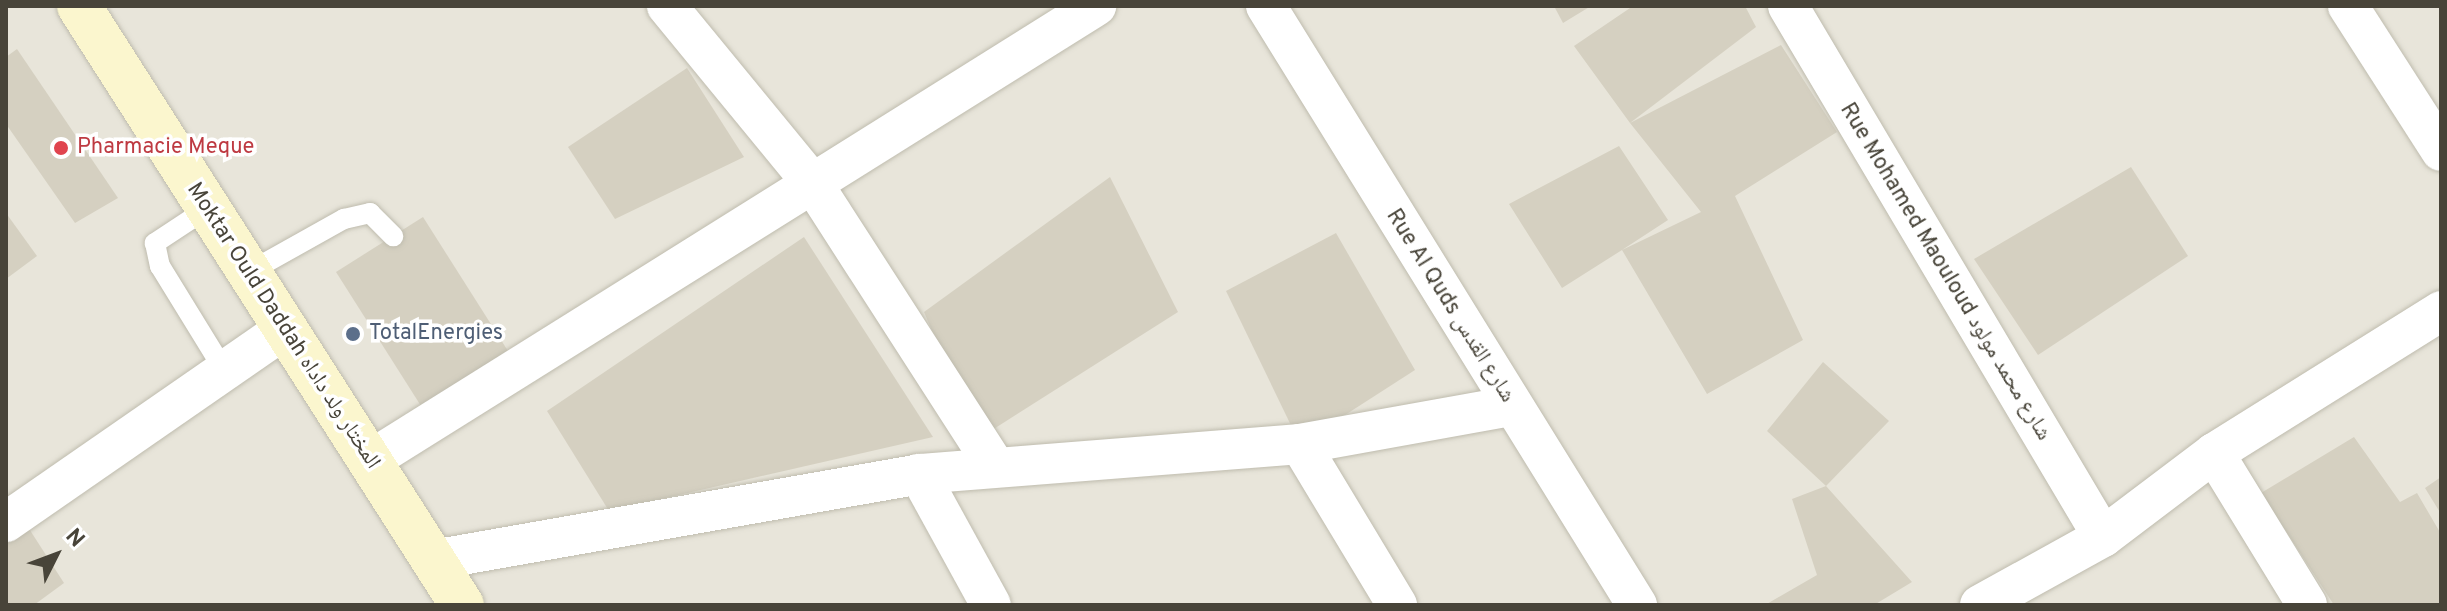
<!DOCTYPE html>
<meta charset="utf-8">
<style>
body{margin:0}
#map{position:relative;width:2447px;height:611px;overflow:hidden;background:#f4f3eb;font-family:Overpass,"Noto Naskh Arabic",sans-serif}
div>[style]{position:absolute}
.residential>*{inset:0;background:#e8e5da}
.building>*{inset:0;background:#d5d0c1}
.roads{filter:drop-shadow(0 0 2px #bfbcae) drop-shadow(0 0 2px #bfbcae)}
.lane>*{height:20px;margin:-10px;padding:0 10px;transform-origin:10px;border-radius:10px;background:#fff}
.street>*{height:40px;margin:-20px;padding:0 20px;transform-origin:20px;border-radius:20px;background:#fff}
.secondary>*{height:44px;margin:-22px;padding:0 22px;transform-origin:22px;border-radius:22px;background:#fbf6ce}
.dots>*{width:22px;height:22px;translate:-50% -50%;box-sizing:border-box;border:4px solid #fff;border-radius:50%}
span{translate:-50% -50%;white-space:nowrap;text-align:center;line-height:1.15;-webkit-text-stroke:7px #fff;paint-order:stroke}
.health-label{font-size:22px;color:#be3a42}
.left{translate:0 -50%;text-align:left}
.street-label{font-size:22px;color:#484439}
.service-label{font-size:22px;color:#4e5e75}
.frame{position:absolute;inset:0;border:8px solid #484439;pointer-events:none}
.north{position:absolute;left:16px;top:515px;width:80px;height:80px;-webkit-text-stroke:6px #fff;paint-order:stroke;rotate:48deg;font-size:22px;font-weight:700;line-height:32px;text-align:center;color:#484439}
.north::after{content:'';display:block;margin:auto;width:28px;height:36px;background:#484439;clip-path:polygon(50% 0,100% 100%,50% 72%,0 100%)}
</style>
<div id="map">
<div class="residential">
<div style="clip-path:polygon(6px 6px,2441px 6px,2441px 605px,6px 605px)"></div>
</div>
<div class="building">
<div style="clip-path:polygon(1554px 6px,1591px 6px,1563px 23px)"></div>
<div style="clip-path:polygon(1633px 6px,1745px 6px,1756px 27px,1630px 123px,1781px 45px,1837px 132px,1735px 196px,1803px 340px,1707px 394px,1622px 250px,1562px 288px,1509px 204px,1619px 146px,1668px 220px,1622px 250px,1701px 212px,1630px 123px,1574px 46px)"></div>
<div style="clip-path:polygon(17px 49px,118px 198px,75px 223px,6px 124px,6px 57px)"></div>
<div style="clip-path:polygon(687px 68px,744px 157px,615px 219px,568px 147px)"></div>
<div style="clip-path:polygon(2131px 167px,2188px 256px,2038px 355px,1974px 259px)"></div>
<div style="clip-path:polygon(1110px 177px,1178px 312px,978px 439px,924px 312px)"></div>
<div style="clip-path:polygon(6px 213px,37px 256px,6px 279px)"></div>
<div style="clip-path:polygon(423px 217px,508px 351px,421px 406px,336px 272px)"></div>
<div style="clip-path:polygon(1336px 233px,1415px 370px,1300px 444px,1226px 291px)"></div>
<div style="clip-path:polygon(804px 237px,933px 437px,609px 511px,547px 411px)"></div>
<div style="clip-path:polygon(1823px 362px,1889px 421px,1826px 486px,1767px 431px)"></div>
<div style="clip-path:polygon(2354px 437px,2400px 502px,2417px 493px,2441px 534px,2441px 605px,2334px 605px,2261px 493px)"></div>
<div style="clip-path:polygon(2441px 477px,2441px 514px,2425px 488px)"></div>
<div style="clip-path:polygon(1826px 486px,1912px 582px,1874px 605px,1765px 605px,1817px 575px,1792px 499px)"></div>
<div style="clip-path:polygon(26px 524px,64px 583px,34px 605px,6px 605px,6px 540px)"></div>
</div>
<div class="roads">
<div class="lane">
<div style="left:208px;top:208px;width:64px;rotate:146.6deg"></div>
<div style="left:155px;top:243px;width:24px;rotate:78deg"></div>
<div style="left:160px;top:266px;width:128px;rotate:58.4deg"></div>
<div style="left:249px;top:272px;width:109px;rotate:-29.2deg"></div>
<div style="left:344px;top:219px;width:27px;rotate:-13deg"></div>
<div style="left:370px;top:213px;width:33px;rotate:45deg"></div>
</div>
<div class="street">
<div style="left:667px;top:6px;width:230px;rotate:50.6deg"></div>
<div style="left:813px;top:184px;width:336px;rotate:57.2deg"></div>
<div style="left:1266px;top:6px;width:705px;rotate:58.23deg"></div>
<div style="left:1788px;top:6px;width:617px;rotate:59.32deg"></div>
<div style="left:2348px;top:6px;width:172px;rotate:57.3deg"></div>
<div style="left:1300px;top:444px;width:188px;rotate:58.9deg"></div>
<div style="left:2214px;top:453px;width:178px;rotate:58.5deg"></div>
<div style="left:369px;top:461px;width:858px;rotate:-32.04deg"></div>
<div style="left:919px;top:474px;width:149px;rotate:61.2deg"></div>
<div style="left:6px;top:522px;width:336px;rotate:-34.7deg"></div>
<div style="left:433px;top:560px;width:494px;rotate:-10deg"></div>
<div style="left:919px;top:474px;width:382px;rotate:-4.5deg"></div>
<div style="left:1300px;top:444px;width:215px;rotate:-10.2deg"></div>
<div style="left:1980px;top:605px;width:141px;rotate:-28.9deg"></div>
<div style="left:2103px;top:537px;width:139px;rotate:-37.1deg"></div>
<div style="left:2214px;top:453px;width:268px;rotate:-32deg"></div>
</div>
<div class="secondary">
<div style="left:79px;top:6px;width:711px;rotate:57.41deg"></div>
</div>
</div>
<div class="dots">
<div style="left:61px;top:148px;background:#e0444e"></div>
<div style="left:353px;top:334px;background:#5c6f8a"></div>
</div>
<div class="health-label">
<span class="left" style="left:77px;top:148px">Pharmacie Meque</span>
</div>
<div class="street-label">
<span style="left:1945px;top:272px;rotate:59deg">Rue Mohamed Maouloud شارع محمد مولود</span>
<span style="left:1450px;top:306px;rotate:58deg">Rue Al Quds شارع القدس</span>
<span style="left:283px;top:326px;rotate:57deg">Moktar Ould Daddah المختار ولد داداه</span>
</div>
<div class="service-label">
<span class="left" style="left:369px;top:334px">TotalEnergies</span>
</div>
<div class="frame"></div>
<div class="north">N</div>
</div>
